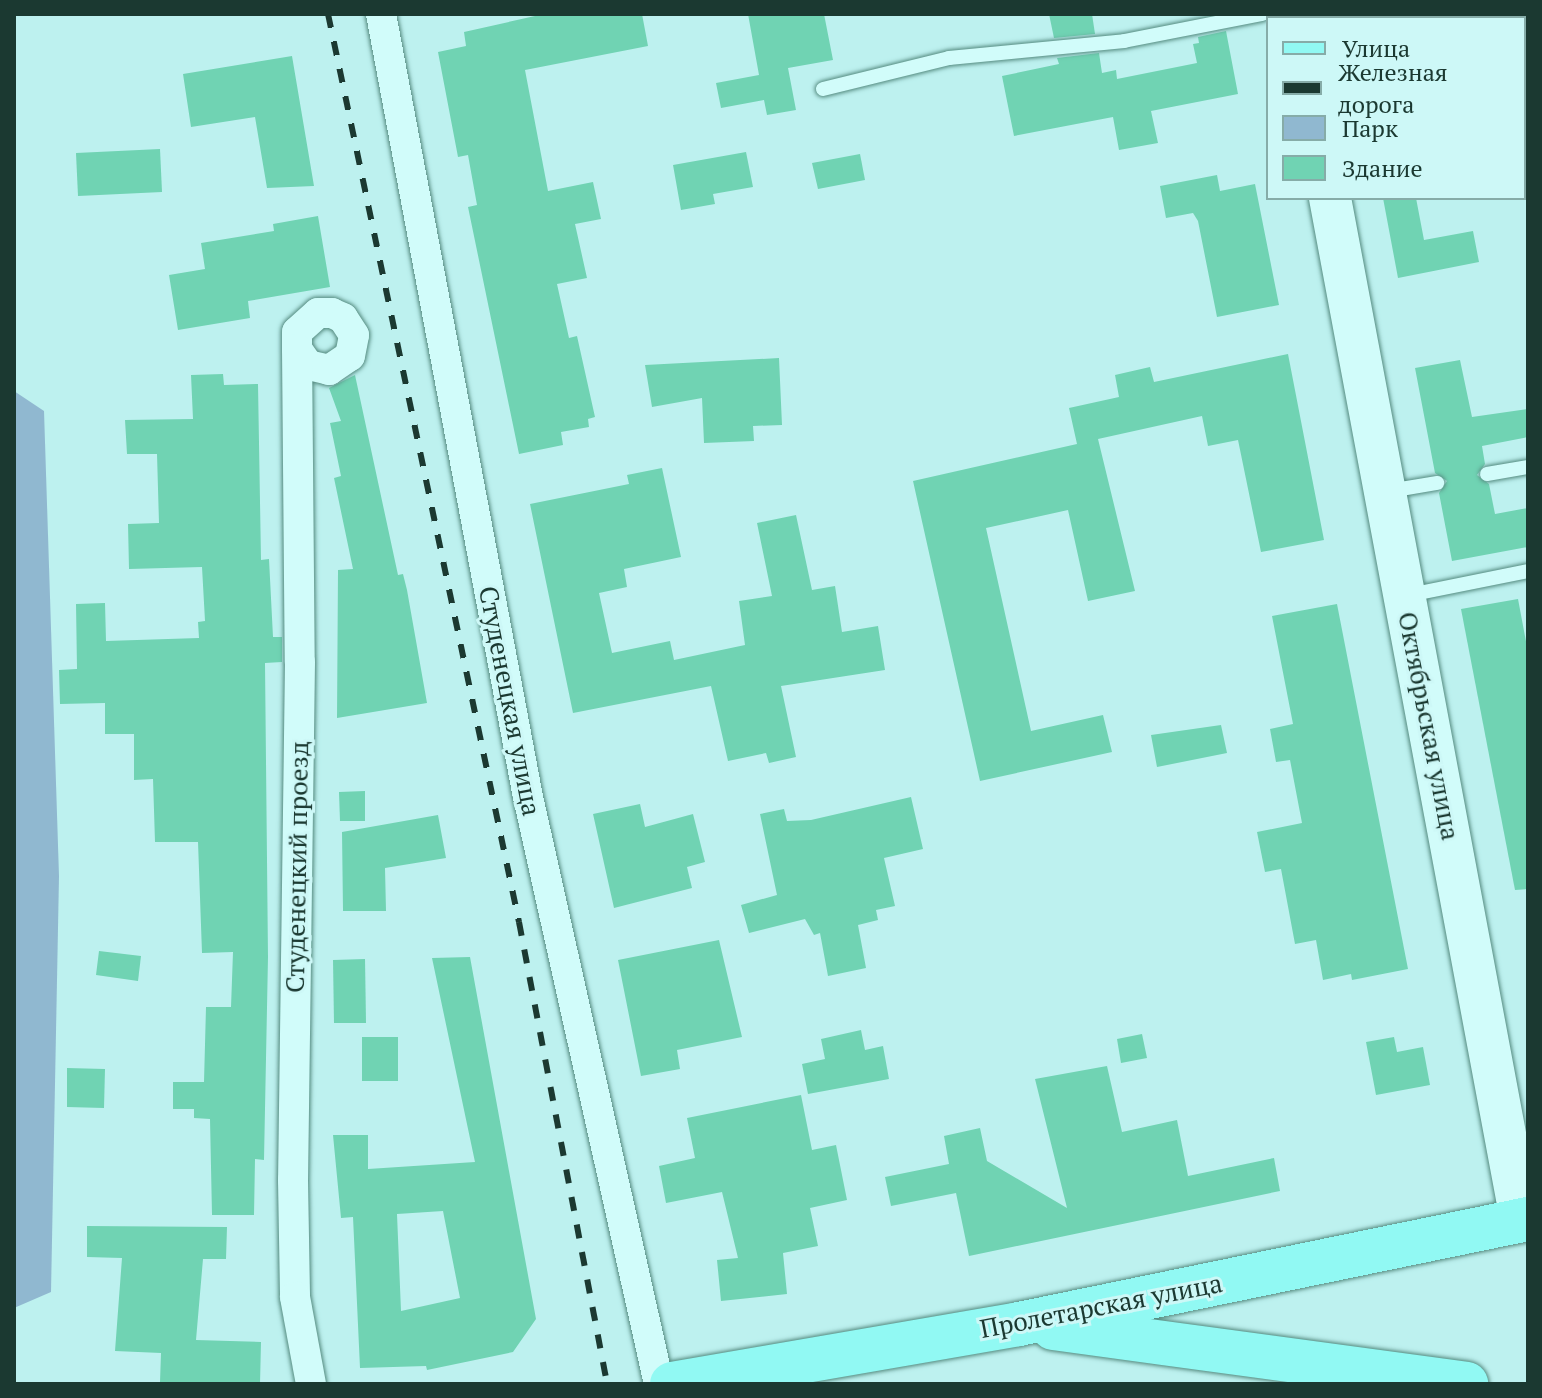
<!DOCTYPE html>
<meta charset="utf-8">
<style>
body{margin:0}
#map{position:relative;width:1542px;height:1398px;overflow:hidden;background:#bdf1ef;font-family:"PT Serif",serif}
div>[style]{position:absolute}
.green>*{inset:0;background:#90b8d0}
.building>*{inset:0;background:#70d3b3}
.roads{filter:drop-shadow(0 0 2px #558b80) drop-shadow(0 0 2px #558b80)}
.lane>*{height:14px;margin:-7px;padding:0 7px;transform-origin:7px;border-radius:7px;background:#d1fcfa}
.street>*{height:30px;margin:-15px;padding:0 15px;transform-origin:15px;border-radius:15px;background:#d1fcfa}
.secondary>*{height:42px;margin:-21px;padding:0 21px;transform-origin:21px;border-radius:21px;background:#d1fcfa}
.primary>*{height:44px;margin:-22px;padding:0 22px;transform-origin:22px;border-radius:22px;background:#91f9f3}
.rail>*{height:6px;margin-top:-3px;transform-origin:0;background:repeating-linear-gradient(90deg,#1b3931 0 14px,transparent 0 28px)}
span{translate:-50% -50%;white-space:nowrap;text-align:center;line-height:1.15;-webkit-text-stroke:6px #cdf8f7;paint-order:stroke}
.street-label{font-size:26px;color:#1b3931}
.frame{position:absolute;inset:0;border:16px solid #1b3931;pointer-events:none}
.legend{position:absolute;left:1266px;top:16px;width:260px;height:184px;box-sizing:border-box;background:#cdf8f7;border:2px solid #86aca8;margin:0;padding:10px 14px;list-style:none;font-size:24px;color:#1b3931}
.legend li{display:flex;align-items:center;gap:16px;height:40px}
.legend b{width:40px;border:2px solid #86aca8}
</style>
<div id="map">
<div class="green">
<div style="clip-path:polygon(14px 391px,44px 411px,59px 876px,51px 1292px,14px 1308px)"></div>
</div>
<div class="building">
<div style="clip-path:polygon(544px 14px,642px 14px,648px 46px,525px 70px,548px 191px,593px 182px,601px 219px,575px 224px,587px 278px,557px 284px,569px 338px,577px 336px,595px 417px,588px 419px,589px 427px,561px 432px,563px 445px,519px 454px,468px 207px,477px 205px,468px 155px,458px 157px,438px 52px,466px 46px,464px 32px)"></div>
<div style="clip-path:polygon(748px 14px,824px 14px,833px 60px,788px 68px,796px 110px,767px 115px,764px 100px,721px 108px,716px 83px,759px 75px)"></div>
<div style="clip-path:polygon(1049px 14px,1092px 14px,1095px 34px,1054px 38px)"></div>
<div style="clip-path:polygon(1226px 31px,1238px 94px,1151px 111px,1158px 143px,1119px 150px,1113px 117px,1014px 136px,1002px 76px,1059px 64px,1057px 58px,1099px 53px,1102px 73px,1116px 70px,1117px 79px,1197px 63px,1193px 44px,1199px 43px,1198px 37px)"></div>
<div style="clip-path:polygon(292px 56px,314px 186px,267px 188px,255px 117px,191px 127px,183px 74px)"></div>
<div style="clip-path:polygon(160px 149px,162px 192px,78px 196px,76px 153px)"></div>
<div style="clip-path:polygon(746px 152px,753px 187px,713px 194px,715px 204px,681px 210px,673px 165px)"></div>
<div style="clip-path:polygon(860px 154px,865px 180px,818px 189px,812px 163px)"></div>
<div style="clip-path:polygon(1217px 175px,1220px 191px,1255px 184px,1279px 305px,1217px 317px,1198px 221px,1193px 213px,1166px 218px,1160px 186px)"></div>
<div style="clip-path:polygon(1383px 198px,1416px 198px,1424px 240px,1473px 231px,1479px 262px,1398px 278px)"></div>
<div style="clip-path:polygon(318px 216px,330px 287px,248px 301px,250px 318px,178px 330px,169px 275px,205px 269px,201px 243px,274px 231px,273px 224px)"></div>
<div style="clip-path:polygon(1288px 354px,1324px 540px,1261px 552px,1238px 440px,1208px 446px,1202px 416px,1098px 439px,1135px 591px,1088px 601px,1068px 510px,986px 528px,1031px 731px,1103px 715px,1112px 752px,980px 781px,913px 481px,1077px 444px,1069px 408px,1119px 397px,1115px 375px,1150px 367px,1154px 382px)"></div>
<div style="clip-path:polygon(779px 358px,782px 425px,753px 426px,754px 441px,704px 443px,702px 398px,652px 407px,645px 365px)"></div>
<div style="clip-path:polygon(1460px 360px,1472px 417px,1528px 409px,1528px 437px,1482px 446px,1485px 464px,1477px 475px,1489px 484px,1495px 514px,1528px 508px,1528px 547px,1452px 561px,1439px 493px,1447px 481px,1435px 473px,1415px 368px)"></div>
<div style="clip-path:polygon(223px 374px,224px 385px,258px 384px,261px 560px,269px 559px,273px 637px,282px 637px,282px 662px,265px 663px,268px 957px,264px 1160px,255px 1159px,254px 1215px,212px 1215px,210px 1119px,194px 1118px,194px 1109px,173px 1109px,173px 1082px,204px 1082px,206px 1007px,231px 1007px,233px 952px,202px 953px,198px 842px,155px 842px,153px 779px,134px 780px,134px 734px,105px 734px,105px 703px,60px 704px,59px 670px,77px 669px,76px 604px,105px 603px,106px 641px,199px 638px,198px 622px,205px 621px,202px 567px,129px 569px,128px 524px,159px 523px,157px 454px,127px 454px,125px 420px,193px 419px,191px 375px)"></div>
<div style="clip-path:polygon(355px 375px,398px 575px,403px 574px,407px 590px,427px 703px,337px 718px,338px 570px,353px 569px,334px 478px,341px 476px,330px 423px,341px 421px,329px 388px)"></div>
<div style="clip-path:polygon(662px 468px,681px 557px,624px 569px,627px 587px,599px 593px,612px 653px,670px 641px,674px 660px,745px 645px,739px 601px,772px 596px,757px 523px,796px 515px,812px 590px,835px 586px,842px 632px,878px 626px,885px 670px,781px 686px,796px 757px,769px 763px,766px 753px,728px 761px,711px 686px,573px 713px,530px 504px,629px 484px,627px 475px)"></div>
<div style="clip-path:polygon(1518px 599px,1528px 652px,1528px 889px,1515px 890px,1461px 609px)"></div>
<div style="clip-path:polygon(1337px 604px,1408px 969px,1352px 980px,1351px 974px,1323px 980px,1316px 940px,1295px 944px,1281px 869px,1265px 872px,1257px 832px,1302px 823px,1290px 760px,1276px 762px,1270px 729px,1293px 724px,1272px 616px)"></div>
<div style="clip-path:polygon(1221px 725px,1227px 753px,1157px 767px,1151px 735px)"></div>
<div style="clip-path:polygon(365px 791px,365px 821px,340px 821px,339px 792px)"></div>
<div style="clip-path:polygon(911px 797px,923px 849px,884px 858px,895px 906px,876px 910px,878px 920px,858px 925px,866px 968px,828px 976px,820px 933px,814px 935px,805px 919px,749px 933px,741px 905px,777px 895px,760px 814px,784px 809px,787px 821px,811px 820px)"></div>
<div style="clip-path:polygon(640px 804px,645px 827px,693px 814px,705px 862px,687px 867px,692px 888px,614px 908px,593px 814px)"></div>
<div style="clip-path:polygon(438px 815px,446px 858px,385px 868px,386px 911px,343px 911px,342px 832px)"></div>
<div style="clip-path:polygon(719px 940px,742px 1037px,677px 1050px,680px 1069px,641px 1076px,618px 960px)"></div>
<div style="clip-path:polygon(99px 951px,141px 956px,138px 981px,96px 975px)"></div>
<div style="clip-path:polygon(evenodd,470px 957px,536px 1319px,513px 1352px,427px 1370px,426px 1366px,360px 1368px,353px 1217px,341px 1218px,333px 1135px,368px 1135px,368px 1169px,475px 1162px,432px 958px,470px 957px,443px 1211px,460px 1298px,401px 1311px,397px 1214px,443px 1211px)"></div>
<div style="clip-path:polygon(365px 959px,366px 1023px,334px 1023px,333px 960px)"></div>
<div style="clip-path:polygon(861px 1030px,865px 1050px,883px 1046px,889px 1079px,808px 1094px,802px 1064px,825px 1059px,821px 1039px)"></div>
<div style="clip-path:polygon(1142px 1034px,1147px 1058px,1121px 1063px,1117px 1039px)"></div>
<div style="clip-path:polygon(362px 1037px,398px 1037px,398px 1081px,362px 1081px)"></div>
<div style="clip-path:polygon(1394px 1037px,1397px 1052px,1423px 1047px,1430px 1085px,1376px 1095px,1366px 1042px)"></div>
<div style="clip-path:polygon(1107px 1066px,1122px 1132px,1177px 1120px,1188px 1176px,1274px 1158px,1280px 1191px,969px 1256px,956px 1193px,891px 1206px,885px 1177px,949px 1164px,944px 1136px,980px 1128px,987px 1161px,1067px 1208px,1035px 1079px)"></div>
<div style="clip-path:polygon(67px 1068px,105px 1069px,104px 1108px,67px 1107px)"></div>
<div style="clip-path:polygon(801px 1095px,812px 1150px,836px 1145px,847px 1200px,810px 1208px,818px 1246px,783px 1253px,787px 1294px,721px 1301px,717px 1260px,738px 1258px,722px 1192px,666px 1203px,659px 1166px,695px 1158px,687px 1118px)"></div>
<div style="clip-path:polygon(87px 1226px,227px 1227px,226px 1259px,203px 1259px,196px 1340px,261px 1342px,260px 1384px,160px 1382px,161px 1353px,115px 1351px,122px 1258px,87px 1257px)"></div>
</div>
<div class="roads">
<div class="lane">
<div style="left:823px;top:89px;width:130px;rotate:-13.8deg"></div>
<div style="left:949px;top:58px;width:176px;rotate:-5.5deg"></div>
<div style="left:1124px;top:41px;width:141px;rotate:-11.1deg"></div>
<div style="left:1487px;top:474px;width:42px;rotate:-9.7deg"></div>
<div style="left:1389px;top:491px;width:49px;rotate:-9.5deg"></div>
<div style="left:1409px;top:595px;width:121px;rotate:-11.4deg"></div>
</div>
<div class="street">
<div style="left:381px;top:14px;width:797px;rotate:79.37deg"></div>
<div style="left:528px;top:797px;width:601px;rotate:77.42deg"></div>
<div style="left:297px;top:349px;width:19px;rotate:55deg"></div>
<div style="left:308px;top:365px;width:22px;rotate:13deg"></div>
<div style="left:329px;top:370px;width:25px;rotate:-34deg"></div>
<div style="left:350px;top:356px;width:21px;rotate:-79deg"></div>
<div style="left:354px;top:335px;width:20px;rotate:-123deg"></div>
<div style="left:343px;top:318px;width:12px;rotate:-156deg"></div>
<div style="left:332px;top:313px;width:14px;rotate:180deg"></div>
<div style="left:318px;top:313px;width:28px;rotate:138deg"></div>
<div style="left:297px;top:332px;width:17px;rotate:90deg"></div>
<div style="left:297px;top:349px;width:313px;rotate:89.5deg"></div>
<div style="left:300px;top:662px;width:518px;rotate:90.77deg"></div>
<div style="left:293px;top:1180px;width:117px;rotate:89deg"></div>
<div style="left:295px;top:1297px;width:88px;rotate:79.6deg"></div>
</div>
<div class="secondary">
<div style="left:1295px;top:14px;width:4px;rotate:76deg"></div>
<div style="left:1330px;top:198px;width:1040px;rotate:79.41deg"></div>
</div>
<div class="primary">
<div style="left:1053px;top:1328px;width:417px;rotate:7.7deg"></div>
<div style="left:672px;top:1384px;width:352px;rotate:-9.8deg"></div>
<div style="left:1019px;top:1324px;width:520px;rotate:-11.66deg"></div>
</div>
</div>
<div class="rail">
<div style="left:328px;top:14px;width:928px;rotate:78.12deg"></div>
<div style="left:519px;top:922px;width:470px;rotate:79.2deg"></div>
</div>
<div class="street-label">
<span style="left:510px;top:701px;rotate:79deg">Студенецкая улица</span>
<span style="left:1429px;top:726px;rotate:79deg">Октябрьская улица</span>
<span style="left:297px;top:867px;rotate:-89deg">Студенецкий проезд</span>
<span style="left:1101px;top:1306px;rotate:-11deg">Пролетарская улица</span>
</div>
<div class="frame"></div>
<ul class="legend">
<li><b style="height:10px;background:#91f9f3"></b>Улица</li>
<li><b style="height:10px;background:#1b3931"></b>Железная дорога</li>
<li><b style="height:22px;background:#90b8d0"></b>Парк</li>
<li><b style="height:22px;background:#70d3b3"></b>Здание</li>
</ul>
</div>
